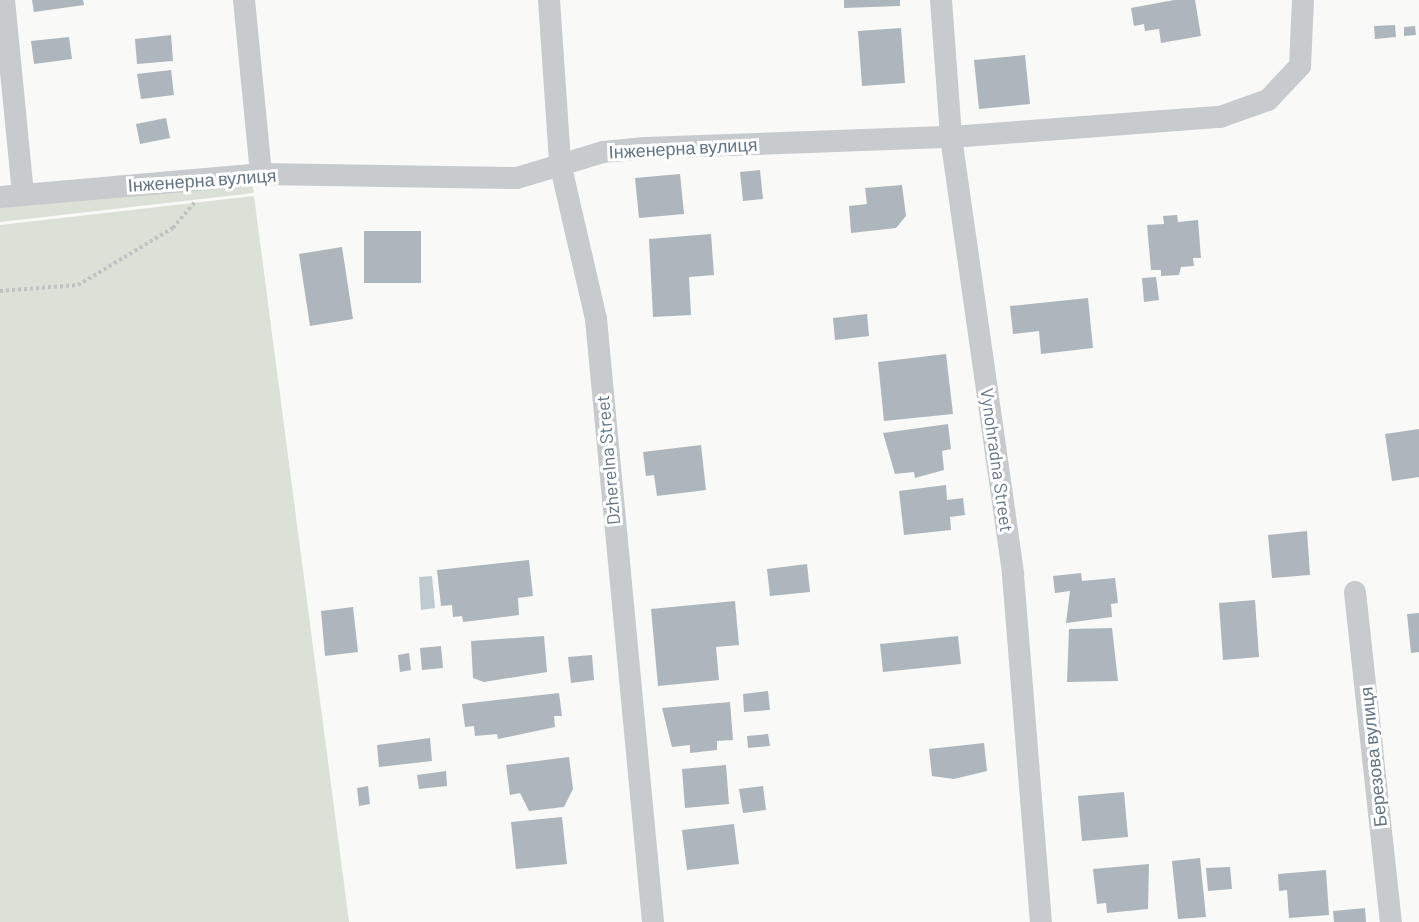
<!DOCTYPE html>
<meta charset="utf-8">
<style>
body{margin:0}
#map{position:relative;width:1419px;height:922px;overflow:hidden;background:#f9f9f7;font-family:Barlow,sans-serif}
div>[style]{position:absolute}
.green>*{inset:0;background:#dbe1d7}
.water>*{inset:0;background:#becace}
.building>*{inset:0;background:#adb6bc}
.path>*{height:4px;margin-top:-2px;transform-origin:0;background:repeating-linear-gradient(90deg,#c0c3c5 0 3px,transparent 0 6px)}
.minor>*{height:22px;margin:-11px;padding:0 11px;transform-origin:11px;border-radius:11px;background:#c7cbce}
span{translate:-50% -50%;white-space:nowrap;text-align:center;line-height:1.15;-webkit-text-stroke:6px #fff;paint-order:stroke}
.street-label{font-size:18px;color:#637483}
</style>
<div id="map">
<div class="green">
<div style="clip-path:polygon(251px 177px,254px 193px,0 222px,0 199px)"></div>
<div style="clip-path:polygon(254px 196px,349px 922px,0 922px,0 225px)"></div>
</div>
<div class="water">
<div style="clip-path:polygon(432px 576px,435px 608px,421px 610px,419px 577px)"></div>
</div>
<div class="building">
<div style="clip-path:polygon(32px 0,83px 0,84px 5px,34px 12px)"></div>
<div style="clip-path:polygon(844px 0,900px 0,900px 6px,844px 8px)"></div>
<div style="clip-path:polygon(1174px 0,1195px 0,1201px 36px,1161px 43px,1159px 29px,1145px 31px,1144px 24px,1134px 26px,1131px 8px)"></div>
<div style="clip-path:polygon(1395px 25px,1396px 37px,1375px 39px,1374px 26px)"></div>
<div style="clip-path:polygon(1415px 26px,1416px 35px,1404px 36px,1404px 27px)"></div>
<div style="clip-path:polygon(901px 28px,905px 83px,862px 86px,858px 31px)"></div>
<div style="clip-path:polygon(171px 35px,173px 61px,137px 64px,135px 39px)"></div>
<div style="clip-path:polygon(69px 37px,72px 59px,34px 64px,31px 41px)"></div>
<div style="clip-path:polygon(1025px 55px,1030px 104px,979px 109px,974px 60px)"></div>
<div style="clip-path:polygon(171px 70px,174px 95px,141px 99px,137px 74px)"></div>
<div style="clip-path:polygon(166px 118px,170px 138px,140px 144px,136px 124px)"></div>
<div style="clip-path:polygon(760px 170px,763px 199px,743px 201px,740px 172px)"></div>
<div style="clip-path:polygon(680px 174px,684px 214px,639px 218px,635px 178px)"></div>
<div style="clip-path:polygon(902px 185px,906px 216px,896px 228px,851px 233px,849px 206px,867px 204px,865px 188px)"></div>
<div style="clip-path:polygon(1177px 215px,1178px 222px,1198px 220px,1201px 258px,1193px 258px,1194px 266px,1181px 267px,1179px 275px,1161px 276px,1161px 270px,1151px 270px,1147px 225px,1164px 224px,1163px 216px)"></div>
<div style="clip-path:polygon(364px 231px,421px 231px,421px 283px,364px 283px)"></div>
<div style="clip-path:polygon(711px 234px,714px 275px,689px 277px,691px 315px,653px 317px,649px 239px)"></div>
<div style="clip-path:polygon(342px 247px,353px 319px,310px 326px,299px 254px)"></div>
<div style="clip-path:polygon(1156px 277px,1159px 300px,1144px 302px,1142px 278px)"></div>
<div style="clip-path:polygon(1088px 298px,1093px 348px,1041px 354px,1039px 331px,1013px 334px,1010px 306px)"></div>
<div style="clip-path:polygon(867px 314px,869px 336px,835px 340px,833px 318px)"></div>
<div style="clip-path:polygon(946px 354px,953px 414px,884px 421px,878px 362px)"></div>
<div style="clip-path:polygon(948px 424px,951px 449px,942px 451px,944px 470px,915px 478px,914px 472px,895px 474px,883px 433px)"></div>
<div style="clip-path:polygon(1419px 429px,1419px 477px,1392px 481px,1385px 434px)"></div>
<div style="clip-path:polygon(701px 445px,706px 490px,657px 496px,654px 475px,646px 476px,643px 452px)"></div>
<div style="clip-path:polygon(946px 485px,947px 500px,963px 498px,965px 515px,950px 517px,951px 530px,904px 535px,899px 491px)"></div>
<div style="clip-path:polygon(1307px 531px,1310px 575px,1272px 578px,1268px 535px)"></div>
<div style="clip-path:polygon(529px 560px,533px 596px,518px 598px,519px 615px,463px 622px,462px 616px,453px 617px,452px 605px,441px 606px,437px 570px)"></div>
<div style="clip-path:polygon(807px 564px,810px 592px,770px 596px,767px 569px)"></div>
<div style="clip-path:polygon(1081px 573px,1082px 581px,1115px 578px,1118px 603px,1111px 604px,1112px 617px,1066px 623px,1070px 591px,1055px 593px,1053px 576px)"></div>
<div style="clip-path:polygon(1255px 600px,1259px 657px,1223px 660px,1219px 603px)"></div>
<div style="clip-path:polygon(735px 601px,739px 645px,716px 647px,719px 680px,658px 686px,651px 609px)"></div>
<div style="clip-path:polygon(353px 607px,358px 652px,325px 656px,321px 611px)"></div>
<div style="clip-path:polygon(1419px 613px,1419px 652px,1411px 653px,1407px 614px)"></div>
<div style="clip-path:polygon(1112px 628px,1118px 681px,1067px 682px,1069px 629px)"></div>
<div style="clip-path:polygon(544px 636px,547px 672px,484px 682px,473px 678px,471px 641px)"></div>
<div style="clip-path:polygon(958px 636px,961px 664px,883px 672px,880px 644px)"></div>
<div style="clip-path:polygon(441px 646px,443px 668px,422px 670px,420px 648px)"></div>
<div style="clip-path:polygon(409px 653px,411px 670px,400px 672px,398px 655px)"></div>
<div style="clip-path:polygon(592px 655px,594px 680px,571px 683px,568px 657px)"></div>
<div style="clip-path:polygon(768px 691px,770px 710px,744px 712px,743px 694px)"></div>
<div style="clip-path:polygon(559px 693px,562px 716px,554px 716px,555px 727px,498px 739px,497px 734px,475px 736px,474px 726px,465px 727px,462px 704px)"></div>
<div style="clip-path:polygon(730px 702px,733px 740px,717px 741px,717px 750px,690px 753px,690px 745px,672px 747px,662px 708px)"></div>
<div style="clip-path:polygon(768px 734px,770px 746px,748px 748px,747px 736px)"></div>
<div style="clip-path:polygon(430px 738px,432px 761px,379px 767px,377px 745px)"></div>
<div style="clip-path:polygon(984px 743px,987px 771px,954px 779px,932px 776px,929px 749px)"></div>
<div style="clip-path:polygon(569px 757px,573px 789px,564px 807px,529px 811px,520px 793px,510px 795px,506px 765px)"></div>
<div style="clip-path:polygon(726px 765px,729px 804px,685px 808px,682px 769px)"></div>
<div style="clip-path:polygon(446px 771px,447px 786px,419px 789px,417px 775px)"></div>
<div style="clip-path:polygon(368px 786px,370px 804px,359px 806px,357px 788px)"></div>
<div style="clip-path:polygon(763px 786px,766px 810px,743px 813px,739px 789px)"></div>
<div style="clip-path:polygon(1124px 792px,1128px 837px,1082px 841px,1078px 796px)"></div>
<div style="clip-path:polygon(562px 817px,567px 864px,516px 869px,511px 822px)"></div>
<div style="clip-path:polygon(734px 824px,739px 864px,687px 870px,682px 830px)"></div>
<div style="clip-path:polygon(1200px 858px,1206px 917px,1178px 919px,1172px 861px)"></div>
<div style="clip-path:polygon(1149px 864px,1148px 909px,1107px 913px,1106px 903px,1097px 904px,1093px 869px)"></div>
<div style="clip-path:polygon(1230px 867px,1232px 889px,1208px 891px,1206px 868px)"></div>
<div style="clip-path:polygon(1326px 870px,1329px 915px,1289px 918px,1287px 890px,1279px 891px,1278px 874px)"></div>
<div style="clip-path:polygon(1365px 908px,1366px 922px,1334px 922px,1333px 911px)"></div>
</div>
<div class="path">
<div style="left:0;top:291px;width:78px;rotate:-4.4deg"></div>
<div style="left:78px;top:285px;width:111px;rotate:-31deg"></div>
<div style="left:173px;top:228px;width:34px;rotate:-50deg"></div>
</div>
<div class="minor">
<div style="left:4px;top:0;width:196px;rotate:84.4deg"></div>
<div style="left:244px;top:0;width:175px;rotate:84.4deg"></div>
<div style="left:549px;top:0;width:163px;rotate:86.1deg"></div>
<div style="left:560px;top:163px;width:160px;rotate:77deg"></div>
<div style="left:596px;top:319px;width:606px;rotate:84.6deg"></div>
<div style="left:941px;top:0;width:137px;rotate:85.8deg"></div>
<div style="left:951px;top:137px;width:442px;rotate:81.9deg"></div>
<div style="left:1013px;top:575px;width:348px;rotate:85.4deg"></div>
<div style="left:0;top:197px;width:262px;rotate:-5deg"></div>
<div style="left:261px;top:174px;width:256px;rotate:0.9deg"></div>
<div style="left:517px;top:178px;width:90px;rotate:-16.8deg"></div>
<div style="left:603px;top:152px;width:42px;rotate:-5.4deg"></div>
<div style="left:645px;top:148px;width:306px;rotate:-2.1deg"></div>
<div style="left:951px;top:137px;width:270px;rotate:-4.3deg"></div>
<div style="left:1220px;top:117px;width:51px;rotate:-19.5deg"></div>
<div style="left:1268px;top:100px;width:47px;rotate:-46.7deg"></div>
<div style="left:1300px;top:66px;width:66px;rotate:-87.4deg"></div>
<div style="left:1355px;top:592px;width:332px;rotate:83.8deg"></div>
</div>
<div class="street-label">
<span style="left:683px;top:148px;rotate:-3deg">Інженерна вулиця</span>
<span style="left:202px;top:180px;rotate:-4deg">Інженерна вулиця</span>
<span style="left:608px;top:460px;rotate:-95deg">Dzherelna Street</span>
<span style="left:997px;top:460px;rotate:82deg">Vynohradna Street</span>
<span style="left:1373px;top:757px;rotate:-96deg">Березова вулиця</span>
</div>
</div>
